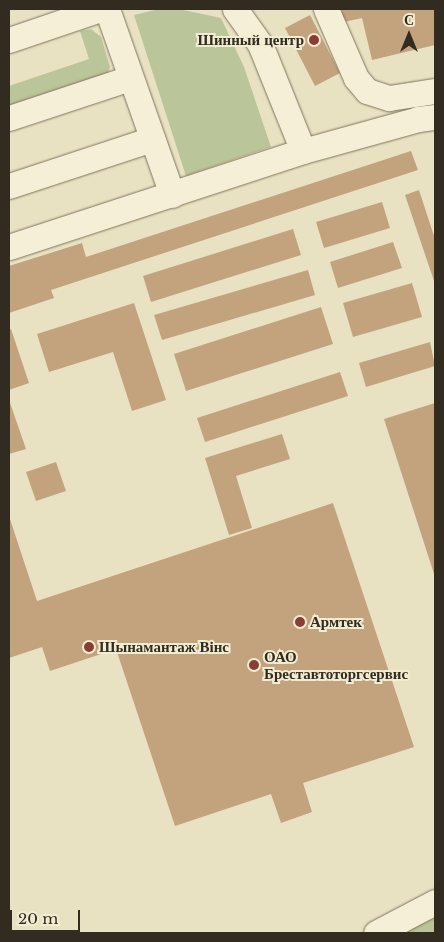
<!DOCTYPE html>
<meta charset="utf-8">
<style>
body{margin:0}
#map{position:relative;width:444px;height:942px;overflow:hidden;background:#e8e2c3;font-family:"Libre Baskerville",serif}
div>[style]{position:absolute}
.green>*{inset:0;background:#bac599}
.building>*{inset:0;background:#c2a37d}
.roads{filter:drop-shadow(0 0 1px #81745c) drop-shadow(0 0 1px #81745c)}
.minor>*{height:25px;margin:-12.5px;padding:0 12.5px;transform-origin:12.5px;border-radius:12.5px;background:#f4efd6}
.dots>*{width:14px;height:14px;translate:-50% -50%;box-sizing:border-box;border:2px solid #f1ecd2;border-radius:50%}
span{translate:-50% -50%;white-space:nowrap;text-align:center;line-height:1.15;-webkit-text-stroke:4px #f1ecd2;paint-order:stroke}
.poi-label{font-size:15px;color:#322b1f;font-weight:700}
.right{translate:-100% -50%;text-align:right}
.left{translate:0 -50%;text-align:left}
.frame{position:absolute;inset:0;border:10px solid #322b1f;pointer-events:none}
.north{position:absolute;left:384px;top:10px;width:50px;height:50px;-webkit-text-stroke:4px #f1ecd2;paint-order:stroke;rotate:0deg;font-size:14px;font-weight:700;line-height:20px;text-align:center;color:#322b1f}
.north::after{content:'';display:block;margin:auto;width:18px;height:22px;background:#322b1f;clip-path:polygon(50% 0,100% 100%,50% 72%,0 100%)}
.scale{position:absolute;left:10px;top:910px;width:70px;height:22px;box-sizing:border-box;border:2px solid #322b1f;border-top:0;padding-left:6px;font-size:15px;line-height:18px;white-space:nowrap;color:#322b1f;-webkit-text-stroke:4px #f1ecd2;paint-order:stroke}
</style>
<div id="map">
<div class="green">
<div style="clip-path:polygon(159px 9px,179px 9px,221px 18px,244px 67px,271px 147px,186px 176px,134px 15px)"></div>
<div style="clip-path:polygon(91px 29px,101px 37px,110px 67px,107px 77px,9px 109px,9px 86px,89px 59px,80px 31px)"></div>
<div style="clip-path:polygon(435px 910px,435px 933px,393px 933px)"></div>
</div>
<div class="building">
<div style="clip-path:polygon(341px 9px,435px 9px,435px 45px,372px 60px,362px 18px,344px 22px)"></div>
<div style="clip-path:polygon(310px 15px,340px 73px,315px 86px,285px 28px)"></div>
<div style="clip-path:polygon(411px 151px,418px 170px,51px 290px,54px 298px,9px 313px,9px 266px,82px 243px,86px 257px)"></div>
<div style="clip-path:polygon(419px 190px,435px 239px,435px 284px,405px 195px)"></div>
<div style="clip-path:polygon(382px 202px,390px 228px,324px 248px,316px 222px)"></div>
<div style="clip-path:polygon(293px 229px,301px 255px,151px 302px,143px 276px)"></div>
<div style="clip-path:polygon(393px 242px,402px 268px,338px 288px,330px 262px)"></div>
<div style="clip-path:polygon(308px 270px,315px 295px,162px 340px,154px 315px)"></div>
<div style="clip-path:polygon(412px 283px,422px 317px,353px 337px,343px 303px)"></div>
<div style="clip-path:polygon(134px 303px,166px 400px,132px 411px,113px 352px,49px 372px,37px 334px)"></div>
<div style="clip-path:polygon(321px 307px,333px 344px,186px 391px,174px 354px)"></div>
<div style="clip-path:polygon(11px 329px,29px 383px,9px 390px,9px 330px)"></div>
<div style="clip-path:polygon(430px 342px,435px 366px,366px 387px,359px 363px)"></div>
<div style="clip-path:polygon(340px 372px,348px 396px,205px 442px,197px 418px)"></div>
<div style="clip-path:polygon(9px 400px,26px 449px,9px 454px)"></div>
<div style="clip-path:polygon(435px 403px,435px 577px,384px 419px)"></div>
<div style="clip-path:polygon(282px 434px,290px 459px,236px 476px,252px 528px,229px 535px,205px 458px)"></div>
<div style="clip-path:polygon(56px 462px,66px 491px,36px 501px,26px 472px)"></div>
<div style="clip-path:polygon(333px 503px,414px 747px,303px 783px,312px 812px,281px 823px,271px 794px,175px 826px,116px 649px,50px 671px,42px 647px,9px 658px,9px 516px,37px 601px)"></div>
</div>
<div class="roads">
<div class="minor">
<div style="left:107px;top:9px;width:197px;rotate:70.7deg"></div>
<div style="left:235px;top:9px;width:43px;rotate:54.5deg"></div>
<div style="left:260px;top:44px;width:115px;rotate:68.1deg"></div>
<div style="left:326px;top:9px;width:75px;rotate:66.5deg"></div>
<div style="left:356px;top:78px;width:17px;rotate:50deg"></div>
<div style="left:367px;top:91px;width:23px;rotate:18deg"></div>
<div style="left:389px;top:98px;width:47px;rotate:-8.7deg"></div>
<div style="left:9px;top:40px;width:96px;rotate:-18.8deg"></div>
<div style="left:9px;top:118px;width:127px;rotate:-18.3deg"></div>
<div style="left:9px;top:186px;width:151px;rotate:-18.2deg"></div>
<div style="left:9px;top:247px;width:309px;rotate:-18.1deg"></div>
<div style="left:303px;top:151px;width:119px;rotate:-15.5deg"></div>
<div style="left:418px;top:119px;width:17px;rotate:-7deg"></div>
<div style="left:376px;top:933px;width:67px;rotate:-27.7deg"></div>
</div>
</div>
<div class="dots">
<div style="left:314px;top:40px;background:#893d33"></div>
<div style="left:300px;top:622px;background:#893d33"></div>
<div style="left:89px;top:647px;background:#893d33"></div>
<div style="left:254px;top:665px;background:#893d33"></div>
</div>
<div class="poi-label">
<span class="right" style="left:304px;top:40px">Шинный центр</span>
<span class="left" style="left:310px;top:622px">Армтек</span>
<span class="left" style="left:99px;top:647px">Шынамантаж Вінс</span>
<span class="left" style="left:264px;top:665px">ОАО<br>Бреставтоторгсервис</span>
</div>
<div class="frame"></div>
<div class="north">С</div>
<div class="scale">20 m</div>
</div>
